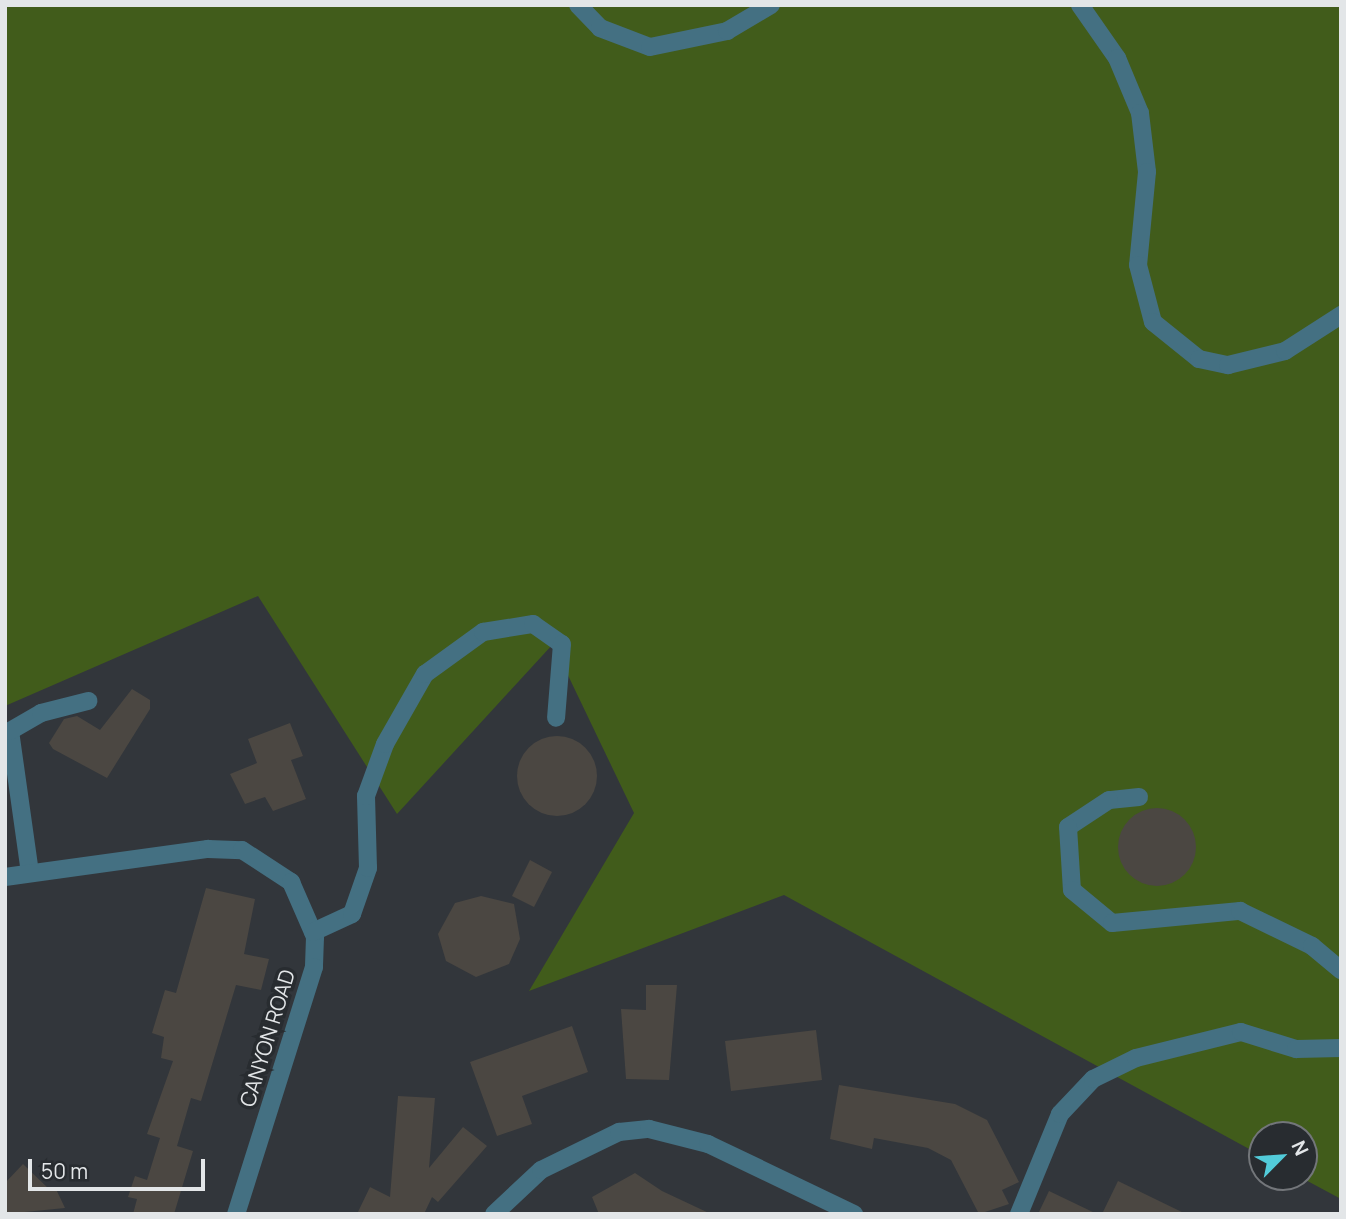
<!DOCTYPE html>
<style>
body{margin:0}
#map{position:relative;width:1346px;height:1219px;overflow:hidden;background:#32363b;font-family:Manrope,sans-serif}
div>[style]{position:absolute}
.green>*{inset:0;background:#415c1b}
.building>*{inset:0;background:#4b4742}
.round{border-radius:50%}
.minor>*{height:18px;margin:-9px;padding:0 9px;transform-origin:9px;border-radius:9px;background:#447082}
span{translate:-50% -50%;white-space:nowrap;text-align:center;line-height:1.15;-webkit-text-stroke:7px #282c30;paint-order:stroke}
.street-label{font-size:21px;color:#e3e6e8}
.frame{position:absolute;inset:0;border:7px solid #e3e6e8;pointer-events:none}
.north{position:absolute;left:1248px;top:1121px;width:70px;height:70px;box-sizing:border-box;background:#282c30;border:2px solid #73767a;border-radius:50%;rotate:65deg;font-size:19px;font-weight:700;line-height:28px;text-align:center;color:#e3e6e8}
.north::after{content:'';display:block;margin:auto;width:24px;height:32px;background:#52cbd9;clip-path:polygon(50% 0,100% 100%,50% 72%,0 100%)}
.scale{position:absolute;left:28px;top:1159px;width:177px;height:32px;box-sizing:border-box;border:4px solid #e3e6e8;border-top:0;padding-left:9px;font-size:21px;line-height:24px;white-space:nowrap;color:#e3e6e8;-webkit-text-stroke:5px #282c30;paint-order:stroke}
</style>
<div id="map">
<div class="green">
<div style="clip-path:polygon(5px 5px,1341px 5px,1341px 1199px,1300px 1177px,1304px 1135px,1262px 1135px,1262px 1156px,784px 895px,529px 991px,634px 813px,553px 644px,397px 814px,258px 596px,5px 706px)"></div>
</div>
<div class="building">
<div style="clip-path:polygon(132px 689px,150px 700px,150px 709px,107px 778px,53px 749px,49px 743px,64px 719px,77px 716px,100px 730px)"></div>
<div style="clip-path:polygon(290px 723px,303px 756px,291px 760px,306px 799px,273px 811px,265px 797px,245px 804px,230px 774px,257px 763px,248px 739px)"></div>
<div class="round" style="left:517px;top:736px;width:80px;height:80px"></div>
<div class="round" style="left:1118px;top:808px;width:78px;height:78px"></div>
<div style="clip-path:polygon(530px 860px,552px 872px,534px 907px,512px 896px)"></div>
<div style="clip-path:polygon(206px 888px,255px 899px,244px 954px,269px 959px,261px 990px,236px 985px,201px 1101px,191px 1098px,177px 1146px,193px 1151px,174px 1214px,133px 1214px,137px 1199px,128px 1197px,135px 1176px,147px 1180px,160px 1138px,147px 1134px,173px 1061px,161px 1058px,164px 1037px,152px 1033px,165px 990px,176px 993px)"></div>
<div style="clip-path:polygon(481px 896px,514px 904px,520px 939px,509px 964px,476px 977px,446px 961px,438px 934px,455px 903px)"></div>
<div style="clip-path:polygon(646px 985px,677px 985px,669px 1080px,626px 1079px,621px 1009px,646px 1010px)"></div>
<div style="clip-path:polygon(572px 1026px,588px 1072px,522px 1096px,532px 1124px,497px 1136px,470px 1062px)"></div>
<div style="clip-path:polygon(816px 1030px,822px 1080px,731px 1091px,725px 1041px)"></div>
<div style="clip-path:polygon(839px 1085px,955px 1104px,987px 1120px,1019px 1182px,1002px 1190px,1009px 1204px,979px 1214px,951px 1160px,928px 1148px,874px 1138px,872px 1149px,830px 1139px)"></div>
<div style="clip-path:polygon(398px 1096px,435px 1098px,429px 1168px,463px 1127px,487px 1146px,438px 1202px,432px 1197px,424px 1214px,357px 1214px,370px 1187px,390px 1197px)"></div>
<div style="clip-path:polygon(23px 1164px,50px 1190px,55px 1187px,65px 1208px,5px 1214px,5px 1183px)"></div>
<div style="clip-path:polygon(635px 1173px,662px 1191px,711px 1214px,599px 1214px,592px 1197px)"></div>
<div style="clip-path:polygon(1118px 1181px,1186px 1214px,1102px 1214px)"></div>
<div style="clip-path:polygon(1049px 1191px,1097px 1214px,1038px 1214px)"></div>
</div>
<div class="minor">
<div style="left:578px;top:5px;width:32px;rotate:46deg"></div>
<div style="left:600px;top:28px;width:53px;rotate:20.8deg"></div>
<div style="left:650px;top:47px;width:79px;rotate:-11.7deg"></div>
<div style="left:727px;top:31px;width:51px;rotate:-30.6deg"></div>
<div style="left:1080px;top:5px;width:65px;rotate:55.1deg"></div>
<div style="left:1117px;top:58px;width:60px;rotate:67.3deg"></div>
<div style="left:1140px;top:113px;width:59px;rotate:83.2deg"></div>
<div style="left:1147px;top:172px;width:93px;rotate:95.5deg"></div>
<div style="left:1138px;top:265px;width:59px;rotate:75.3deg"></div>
<div style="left:1153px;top:322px;width:59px;rotate:38.8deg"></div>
<div style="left:1199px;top:359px;width:30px;rotate:12deg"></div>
<div style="left:1228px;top:365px;width:59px;rotate:-13.8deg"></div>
<div style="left:1285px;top:351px;width:67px;rotate:-32.7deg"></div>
<div style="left:1139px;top:797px;width:30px;rotate:174deg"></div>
<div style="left:1109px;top:800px;width:49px;rotate:146.6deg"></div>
<div style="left:1068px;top:827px;width:63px;rotate:86.4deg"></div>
<div style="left:1072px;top:890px;width:52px;rotate:39.5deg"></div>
<div style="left:1112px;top:923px;width:129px;rotate:-5.4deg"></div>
<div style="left:1240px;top:911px;width:80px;rotate:25.9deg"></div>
<div style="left:1312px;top:946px;width:38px;rotate:40deg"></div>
<div style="left:30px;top:873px;width:143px;rotate:-98deg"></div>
<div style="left:10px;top:731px;width:36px;rotate:-30deg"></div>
<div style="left:41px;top:713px;width:49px;rotate:-14.3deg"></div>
<div style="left:5px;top:877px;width:205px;rotate:-7.9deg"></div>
<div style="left:208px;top:849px;width:34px;rotate:2deg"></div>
<div style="left:242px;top:850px;width:59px;rotate:33.1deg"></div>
<div style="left:291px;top:882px;width:60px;rotate:66.4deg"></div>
<div style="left:315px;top:937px;width:30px;rotate:92deg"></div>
<div style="left:314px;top:967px;width:259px;rotate:107.5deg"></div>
<div style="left:313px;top:932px;width:43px;rotate:-24.8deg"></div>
<div style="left:352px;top:914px;width:49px;rotate:-70.8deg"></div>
<div style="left:368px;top:868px;width:72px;rotate:-91.6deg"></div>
<div style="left:366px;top:796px;width:55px;rotate:-69.9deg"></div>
<div style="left:385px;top:744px;width:81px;rotate:-60.3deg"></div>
<div style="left:425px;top:674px;width:72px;rotate:-35.9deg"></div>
<div style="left:483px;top:632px;width:51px;rotate:-9.1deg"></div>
<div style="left:533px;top:624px;width:35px;rotate:35deg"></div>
<div style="left:562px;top:644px;width:74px;rotate:94.6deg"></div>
<div style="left:494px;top:1214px;width:64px;rotate:-43.1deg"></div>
<div style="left:541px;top:1170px;width:87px;rotate:-26deg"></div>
<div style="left:619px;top:1132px;width:30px;rotate:-6deg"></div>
<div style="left:649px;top:1129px;width:61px;rotate:14.3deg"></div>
<div style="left:708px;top:1144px;width:162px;rotate:25.6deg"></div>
<div style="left:1019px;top:1214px;width:108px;rotate:-67.7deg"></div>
<div style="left:1060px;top:1114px;width:48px;rotate:-46.7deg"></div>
<div style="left:1093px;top:1079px;width:48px;rotate:-26deg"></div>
<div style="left:1136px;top:1058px;width:108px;rotate:-13.9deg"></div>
<div style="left:1241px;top:1032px;width:58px;rotate:17.2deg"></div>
<div style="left:1296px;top:1049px;width:45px;rotate:-1.3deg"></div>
</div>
<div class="street-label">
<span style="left:267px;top:1038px;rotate:-73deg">CANYON ROAD</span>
</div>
<div class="frame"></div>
<div class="north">N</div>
<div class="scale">50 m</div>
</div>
